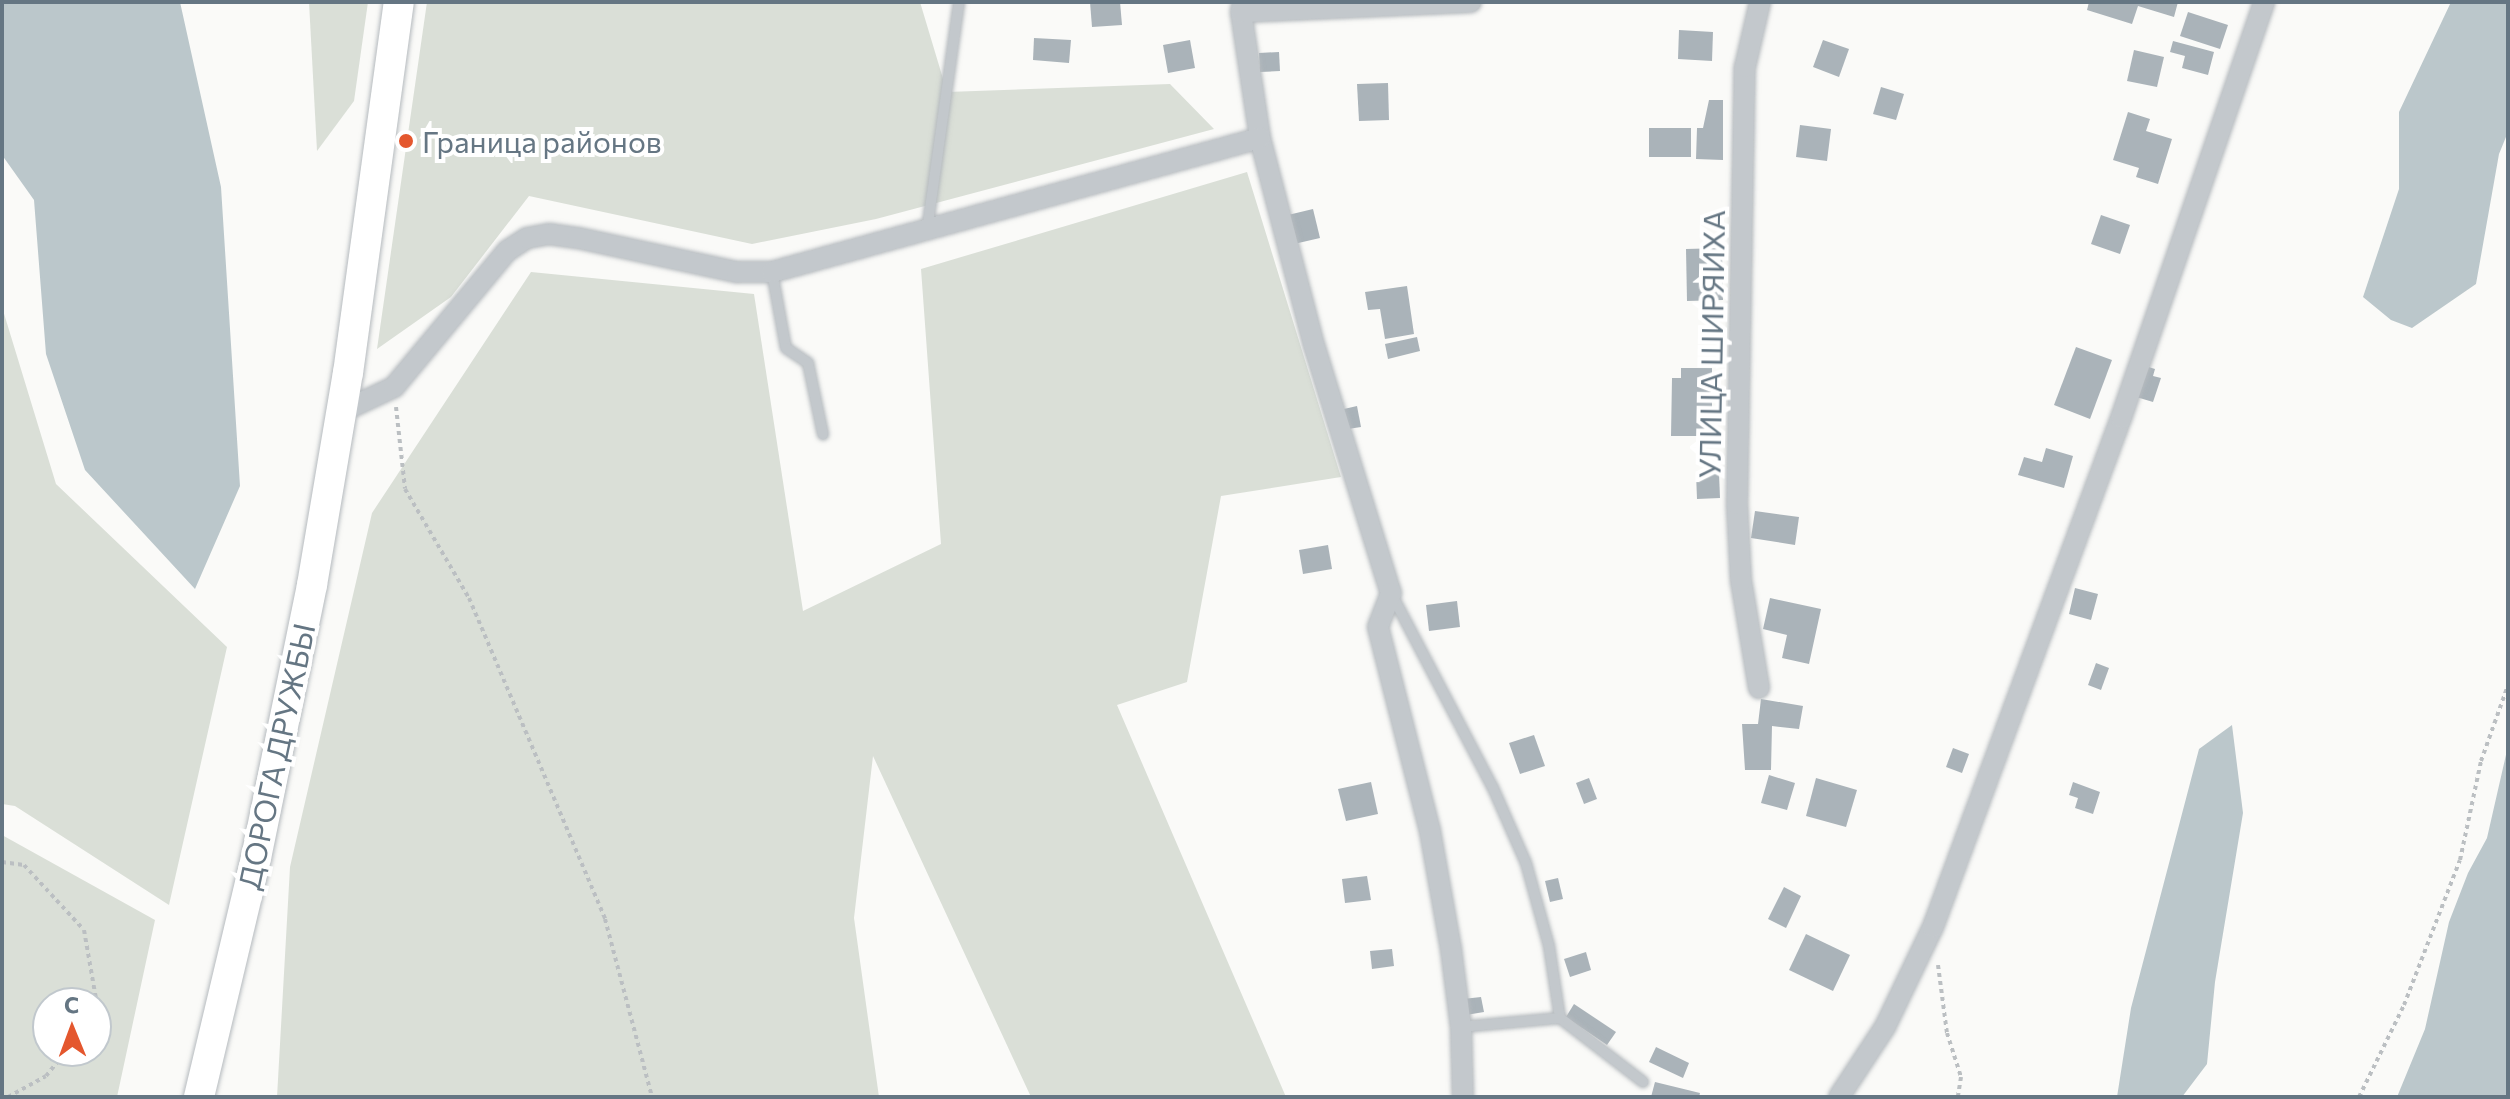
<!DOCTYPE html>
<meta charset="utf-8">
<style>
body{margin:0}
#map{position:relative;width:2510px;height:1099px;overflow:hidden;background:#fafaf8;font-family:Commissioner,sans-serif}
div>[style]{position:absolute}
.green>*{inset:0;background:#dadfd7}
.water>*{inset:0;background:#bbc7cb}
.building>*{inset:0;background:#aab3b9}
.path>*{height:4px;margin-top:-2px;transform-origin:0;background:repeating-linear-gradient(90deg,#bbbfc2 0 4px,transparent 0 8px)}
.roads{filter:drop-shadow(0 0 2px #b5babe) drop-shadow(0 0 2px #b5babe)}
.service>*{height:10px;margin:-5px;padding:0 5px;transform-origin:5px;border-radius:5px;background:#c3c8cc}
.minor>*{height:20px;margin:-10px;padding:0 10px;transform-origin:10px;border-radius:10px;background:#c3c8cc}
.primary>*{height:30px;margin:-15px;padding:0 15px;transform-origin:15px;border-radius:15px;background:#fff}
.dots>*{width:22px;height:22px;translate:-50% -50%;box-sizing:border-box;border:4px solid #fff;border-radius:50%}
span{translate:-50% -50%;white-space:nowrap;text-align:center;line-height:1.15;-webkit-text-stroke:8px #fff;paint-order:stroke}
.poi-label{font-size:30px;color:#657683}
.left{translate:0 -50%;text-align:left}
.street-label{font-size:30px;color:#657683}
.frame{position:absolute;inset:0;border:4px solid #657683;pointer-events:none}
.north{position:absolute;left:32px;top:987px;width:80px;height:80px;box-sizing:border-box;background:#fff;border:2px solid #c1c8cd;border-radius:50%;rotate:359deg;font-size:22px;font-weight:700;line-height:32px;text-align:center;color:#657683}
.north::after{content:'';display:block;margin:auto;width:28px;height:36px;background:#e4572e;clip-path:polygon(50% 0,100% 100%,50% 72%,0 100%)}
</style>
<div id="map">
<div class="green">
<div style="clip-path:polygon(309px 2px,368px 2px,354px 101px,317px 151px)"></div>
<div style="clip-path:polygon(427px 2px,920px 2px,947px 92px,1170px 84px,1214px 129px,876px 219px,752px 244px,529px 196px,451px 297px,377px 349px)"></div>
<div style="clip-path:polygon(1247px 172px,1341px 477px,1221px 496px,1187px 682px,1117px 705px,1286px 1097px,1031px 1097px,873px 756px,854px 918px,879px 1097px,277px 1097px,290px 867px,372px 513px,531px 272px,754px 294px,803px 611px,941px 544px,921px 269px)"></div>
<div style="clip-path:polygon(2px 307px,56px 484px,227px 647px,169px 905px,15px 806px,2px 804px)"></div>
<div style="clip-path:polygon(evenodd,2px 835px,155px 920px,117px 1097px,2px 1097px,2px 835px,96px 1003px,96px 1051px,48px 1051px,48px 1003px,96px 1003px)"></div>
</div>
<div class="water">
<div style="clip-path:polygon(2px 2px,180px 2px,221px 187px,240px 486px,195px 589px,85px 470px,46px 354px,34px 200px,2px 155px)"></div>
<div style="clip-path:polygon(2451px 2px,2508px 2px,2508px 132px,2499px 154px,2476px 284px,2412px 328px,2391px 320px,2363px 297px,2399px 189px,2399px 112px)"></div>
<div style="clip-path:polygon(2232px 725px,2243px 813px,2215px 982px,2207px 1064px,2182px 1097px,2117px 1097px,2131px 1008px,2199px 749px)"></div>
<div style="clip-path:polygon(2508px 746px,2508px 1097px,2397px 1097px,2425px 1029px,2449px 922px,2468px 873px,2487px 838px)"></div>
</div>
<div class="building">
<div style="clip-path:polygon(1090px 2px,1120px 2px,1122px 25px,1092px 27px)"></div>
<div style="clip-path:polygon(2089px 2px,2178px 2px,2174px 17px,2138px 6px,2132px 24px,2087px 10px)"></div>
<div style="clip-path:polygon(2188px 12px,2228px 25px,2220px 49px,2180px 36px)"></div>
<div style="clip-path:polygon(1679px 30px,1713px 32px,1712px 61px,1678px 59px)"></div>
<div style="clip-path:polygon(1034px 38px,1071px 40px,1069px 63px,1033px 60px)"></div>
<div style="clip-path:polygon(1190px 40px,1195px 68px,1168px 73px,1163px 45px)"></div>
<div style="clip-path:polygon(1823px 40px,1849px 49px,1839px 77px,1813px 67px)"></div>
<div style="clip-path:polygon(2173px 41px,2214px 52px,2208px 75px,2182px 68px,2185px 56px,2170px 52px)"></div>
<div style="clip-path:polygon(2134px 50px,2164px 57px,2157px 87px,2127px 81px)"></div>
<div style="clip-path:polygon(1279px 52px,1280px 71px,1260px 72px,1259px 53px)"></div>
<div style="clip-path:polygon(1388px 83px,1389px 120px,1359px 121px,1357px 84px)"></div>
<div style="clip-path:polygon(1881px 87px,1904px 94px,1896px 120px,1873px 114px)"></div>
<div style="clip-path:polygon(1709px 100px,1723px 100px,1723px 160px,1696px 159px,1697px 128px,1703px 128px)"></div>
<div style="clip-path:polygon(2128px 112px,2150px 119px,2146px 131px,2172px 139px,2158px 184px,2136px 177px,2139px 168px,2113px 160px)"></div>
<div style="clip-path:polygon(1800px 125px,1831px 129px,1827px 161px,1796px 157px)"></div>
<div style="clip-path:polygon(1649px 128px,1691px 128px,1691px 157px,1649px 157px)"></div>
<div style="clip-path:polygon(1313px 209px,1320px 238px,1294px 244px,1288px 215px)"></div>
<div style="clip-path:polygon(2101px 215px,2130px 225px,2120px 254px,2091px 244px)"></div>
<div style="clip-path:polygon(1722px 248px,1723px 300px,1687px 301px,1686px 249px)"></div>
<div style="clip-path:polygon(1407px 286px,1414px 334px,1385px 339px,1380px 309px,1368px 310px,1365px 292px)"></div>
<div style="clip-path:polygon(1417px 337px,1420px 351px,1388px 359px,1385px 344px)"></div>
<div style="clip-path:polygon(2076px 347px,2112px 360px,2090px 419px,2054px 405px)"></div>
<div style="clip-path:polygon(2142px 365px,2155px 369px,2153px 376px,2161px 378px,2153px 402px,2133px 396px)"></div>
<div style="clip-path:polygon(1681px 368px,1712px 368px,1712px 436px,1671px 436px,1672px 378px,1681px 378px)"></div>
<div style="clip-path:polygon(1357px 406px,1361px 427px,1348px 429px,1344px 409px)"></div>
<div style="clip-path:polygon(2046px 448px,2073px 456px,2064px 488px,2018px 475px,2024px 457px,2042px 462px)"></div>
<div style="clip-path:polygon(1696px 473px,1719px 473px,1720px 498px,1697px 499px)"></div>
<div style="clip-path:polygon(1755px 511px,1799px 517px,1795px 545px,1751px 538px)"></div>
<div style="clip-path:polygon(1328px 545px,1332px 569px,1303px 574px,1299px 550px)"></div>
<div style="clip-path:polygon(2075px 588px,2098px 594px,2091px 620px,2069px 614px)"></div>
<div style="clip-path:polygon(1770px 598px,1821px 609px,1809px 664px,1782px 658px,1787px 635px,1763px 629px)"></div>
<div style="clip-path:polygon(1457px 601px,1460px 627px,1429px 631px,1426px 605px)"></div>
<div style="clip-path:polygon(2096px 663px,2109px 668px,2101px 690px,2088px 685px)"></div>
<div style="clip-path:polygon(1761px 699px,1803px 706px,1799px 729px,1772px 726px,1771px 770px,1745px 770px,1742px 724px,1758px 724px)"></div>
<div style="clip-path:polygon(1534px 735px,1545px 766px,1520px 774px,1509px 743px)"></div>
<div style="clip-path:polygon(1953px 748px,1969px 754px,1962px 773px,1946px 767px)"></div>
<div style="clip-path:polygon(1769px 775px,1795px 783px,1787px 810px,1761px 803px)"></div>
<div style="clip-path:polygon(1589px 778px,1597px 799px,1584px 804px,1576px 783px)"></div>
<div style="clip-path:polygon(1816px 778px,1857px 790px,1846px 827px,1806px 816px)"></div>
<div style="clip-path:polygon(1371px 782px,1378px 814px,1346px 821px,1338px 789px)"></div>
<div style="clip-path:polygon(2073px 782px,2100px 792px,2093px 814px,2075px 808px,2078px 798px,2069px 795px)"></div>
<div style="clip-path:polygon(1367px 876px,1371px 900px,1345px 903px,1342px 879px)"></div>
<div style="clip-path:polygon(1558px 878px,1563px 899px,1550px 902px,1545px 881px)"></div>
<div style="clip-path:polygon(1784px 887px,1801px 896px,1786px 928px,1768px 919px)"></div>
<div style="clip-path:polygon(1806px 934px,1850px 955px,1833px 991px,1789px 970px)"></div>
<div style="clip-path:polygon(1392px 949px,1394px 966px,1372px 969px,1370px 951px)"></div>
<div style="clip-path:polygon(1586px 952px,1591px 970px,1570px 977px,1564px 959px)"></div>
<div style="clip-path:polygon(1481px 997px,1484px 1012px,1466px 1015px,1463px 999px)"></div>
<div style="clip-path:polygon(1574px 1004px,1616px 1032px,1607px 1045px,1566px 1017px)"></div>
<div style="clip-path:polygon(1656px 1047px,1689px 1063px,1683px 1078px,1649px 1062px)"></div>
<div style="clip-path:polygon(1655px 1082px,1700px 1093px,1699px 1097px,1651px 1097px)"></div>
</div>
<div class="path">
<div style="left:396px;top:407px;width:82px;rotate:83.7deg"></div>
<div style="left:405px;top:489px;width:126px;rotate:59.6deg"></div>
<div style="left:469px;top:598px;width:349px;rotate:67deg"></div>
<div style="left:605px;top:919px;width:184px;rotate:75.2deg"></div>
<div style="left:2px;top:862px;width:22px;rotate:8deg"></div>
<div style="left:24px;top:865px;width:88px;rotate:47.3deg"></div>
<div style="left:84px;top:930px;width:81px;rotate:80.1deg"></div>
<div style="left:98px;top:1010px;width:4px;rotate:124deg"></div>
<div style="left:1938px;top:965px;width:69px;rotate:82.5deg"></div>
<div style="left:1947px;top:1033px;width:46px;rotate:72.3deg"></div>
<div style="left:1961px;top:1077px;width:20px;rotate:99deg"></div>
<div style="left:8px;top:1097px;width:43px;rotate:-28.9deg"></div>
<div style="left:46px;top:1076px;width:32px;rotate:-51deg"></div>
<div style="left:2359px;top:1097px;width:102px;rotate:-63.9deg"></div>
<div style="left:2404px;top:1005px;width:155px;rotate:-68.9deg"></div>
<div style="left:2460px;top:860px;width:101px;rotate:-78deg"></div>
<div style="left:2481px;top:761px;width:81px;rotate:-70.4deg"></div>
</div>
<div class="roads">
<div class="service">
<div style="left:927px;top:230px;width:230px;rotate:-82deg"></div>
<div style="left:772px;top:272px;width:77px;rotate:79.6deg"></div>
<div style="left:786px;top:348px;width:27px;rotate:34deg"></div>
<div style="left:808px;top:363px;width:73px;rotate:78.1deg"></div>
<div style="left:1391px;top:593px;width:220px;rotate:62.4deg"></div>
<div style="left:1493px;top:788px;width:82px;rotate:66.3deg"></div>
<div style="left:1526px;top:863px;width:86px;rotate:74.5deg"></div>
<div style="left:1549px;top:946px;width:73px;rotate:81.3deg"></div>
<div style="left:1560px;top:1018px;width:105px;rotate:37.6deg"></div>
<div style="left:1461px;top:1027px;width:99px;rotate:-5.2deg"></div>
</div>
<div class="minor">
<div style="left:1243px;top:2px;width:10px;rotate:101deg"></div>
<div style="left:1241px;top:12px;width:127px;rotate:81.4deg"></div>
<div style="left:1260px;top:138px;width:214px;rotate:75.4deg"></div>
<div style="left:1314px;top:345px;width:260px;rotate:72.8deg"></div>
<div style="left:1391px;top:593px;width:36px;rotate:111deg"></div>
<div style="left:1378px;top:627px;width:211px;rotate:75.7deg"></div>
<div style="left:1430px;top:831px;width:120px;rotate:79.9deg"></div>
<div style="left:1451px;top:949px;width:79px;rotate:82.7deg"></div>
<div style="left:1461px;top:1027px;width:70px;rotate:88.4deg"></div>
<div style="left:1241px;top:12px;width:230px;rotate:-2.5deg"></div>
<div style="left:339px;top:413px;width:61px;rotate:-25.3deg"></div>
<div style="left:394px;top:387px;width:177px;rotate:-50.3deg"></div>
<div style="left:507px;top:251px;width:24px;rotate:-33deg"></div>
<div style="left:527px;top:238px;width:22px;rotate:-10deg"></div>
<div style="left:549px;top:234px;width:29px;rotate:8deg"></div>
<div style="left:578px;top:238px;width:163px;rotate:12.1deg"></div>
<div style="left:737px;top:272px;width:35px"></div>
<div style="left:772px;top:272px;width:506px;rotate:-15.35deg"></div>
<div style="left:1759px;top:688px;width:109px;rotate:-99.5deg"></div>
<div style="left:1741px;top:581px;width:77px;rotate:-93deg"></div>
<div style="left:1737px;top:504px;width:437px;rotate:-89deg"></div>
<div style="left:1745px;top:67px;width:67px;rotate:-77deg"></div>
<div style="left:1839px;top:1097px;width:84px;rotate:-56.7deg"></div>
<div style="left:1885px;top:1027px;width:111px;rotate:-64.4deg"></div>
<div style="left:1933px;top:927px;width:543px;rotate:-69.73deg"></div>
<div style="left:2121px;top:418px;width:440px;rotate:-71deg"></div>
</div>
<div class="primary">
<div style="left:199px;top:1097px;width:246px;rotate:-76.6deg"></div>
<div style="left:256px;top:858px;width:279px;rotate:-78.4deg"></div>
<div style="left:312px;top:585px;width:215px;rotate:-80.4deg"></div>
<div style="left:348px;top:373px;width:374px;rotate:-82.2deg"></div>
</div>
</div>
<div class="dots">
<div style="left:406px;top:141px;background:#e4572e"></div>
</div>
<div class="poi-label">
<span class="left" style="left:422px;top:141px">Граница районов</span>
</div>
<div class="street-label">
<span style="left:1711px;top:344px;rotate:-89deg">УЛИЦА ШИРЯИХА</span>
<span style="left:276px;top:756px;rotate:-78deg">ДОРОГА ДРУЖБЫ</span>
</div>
<div class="frame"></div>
<div class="north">С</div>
</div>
